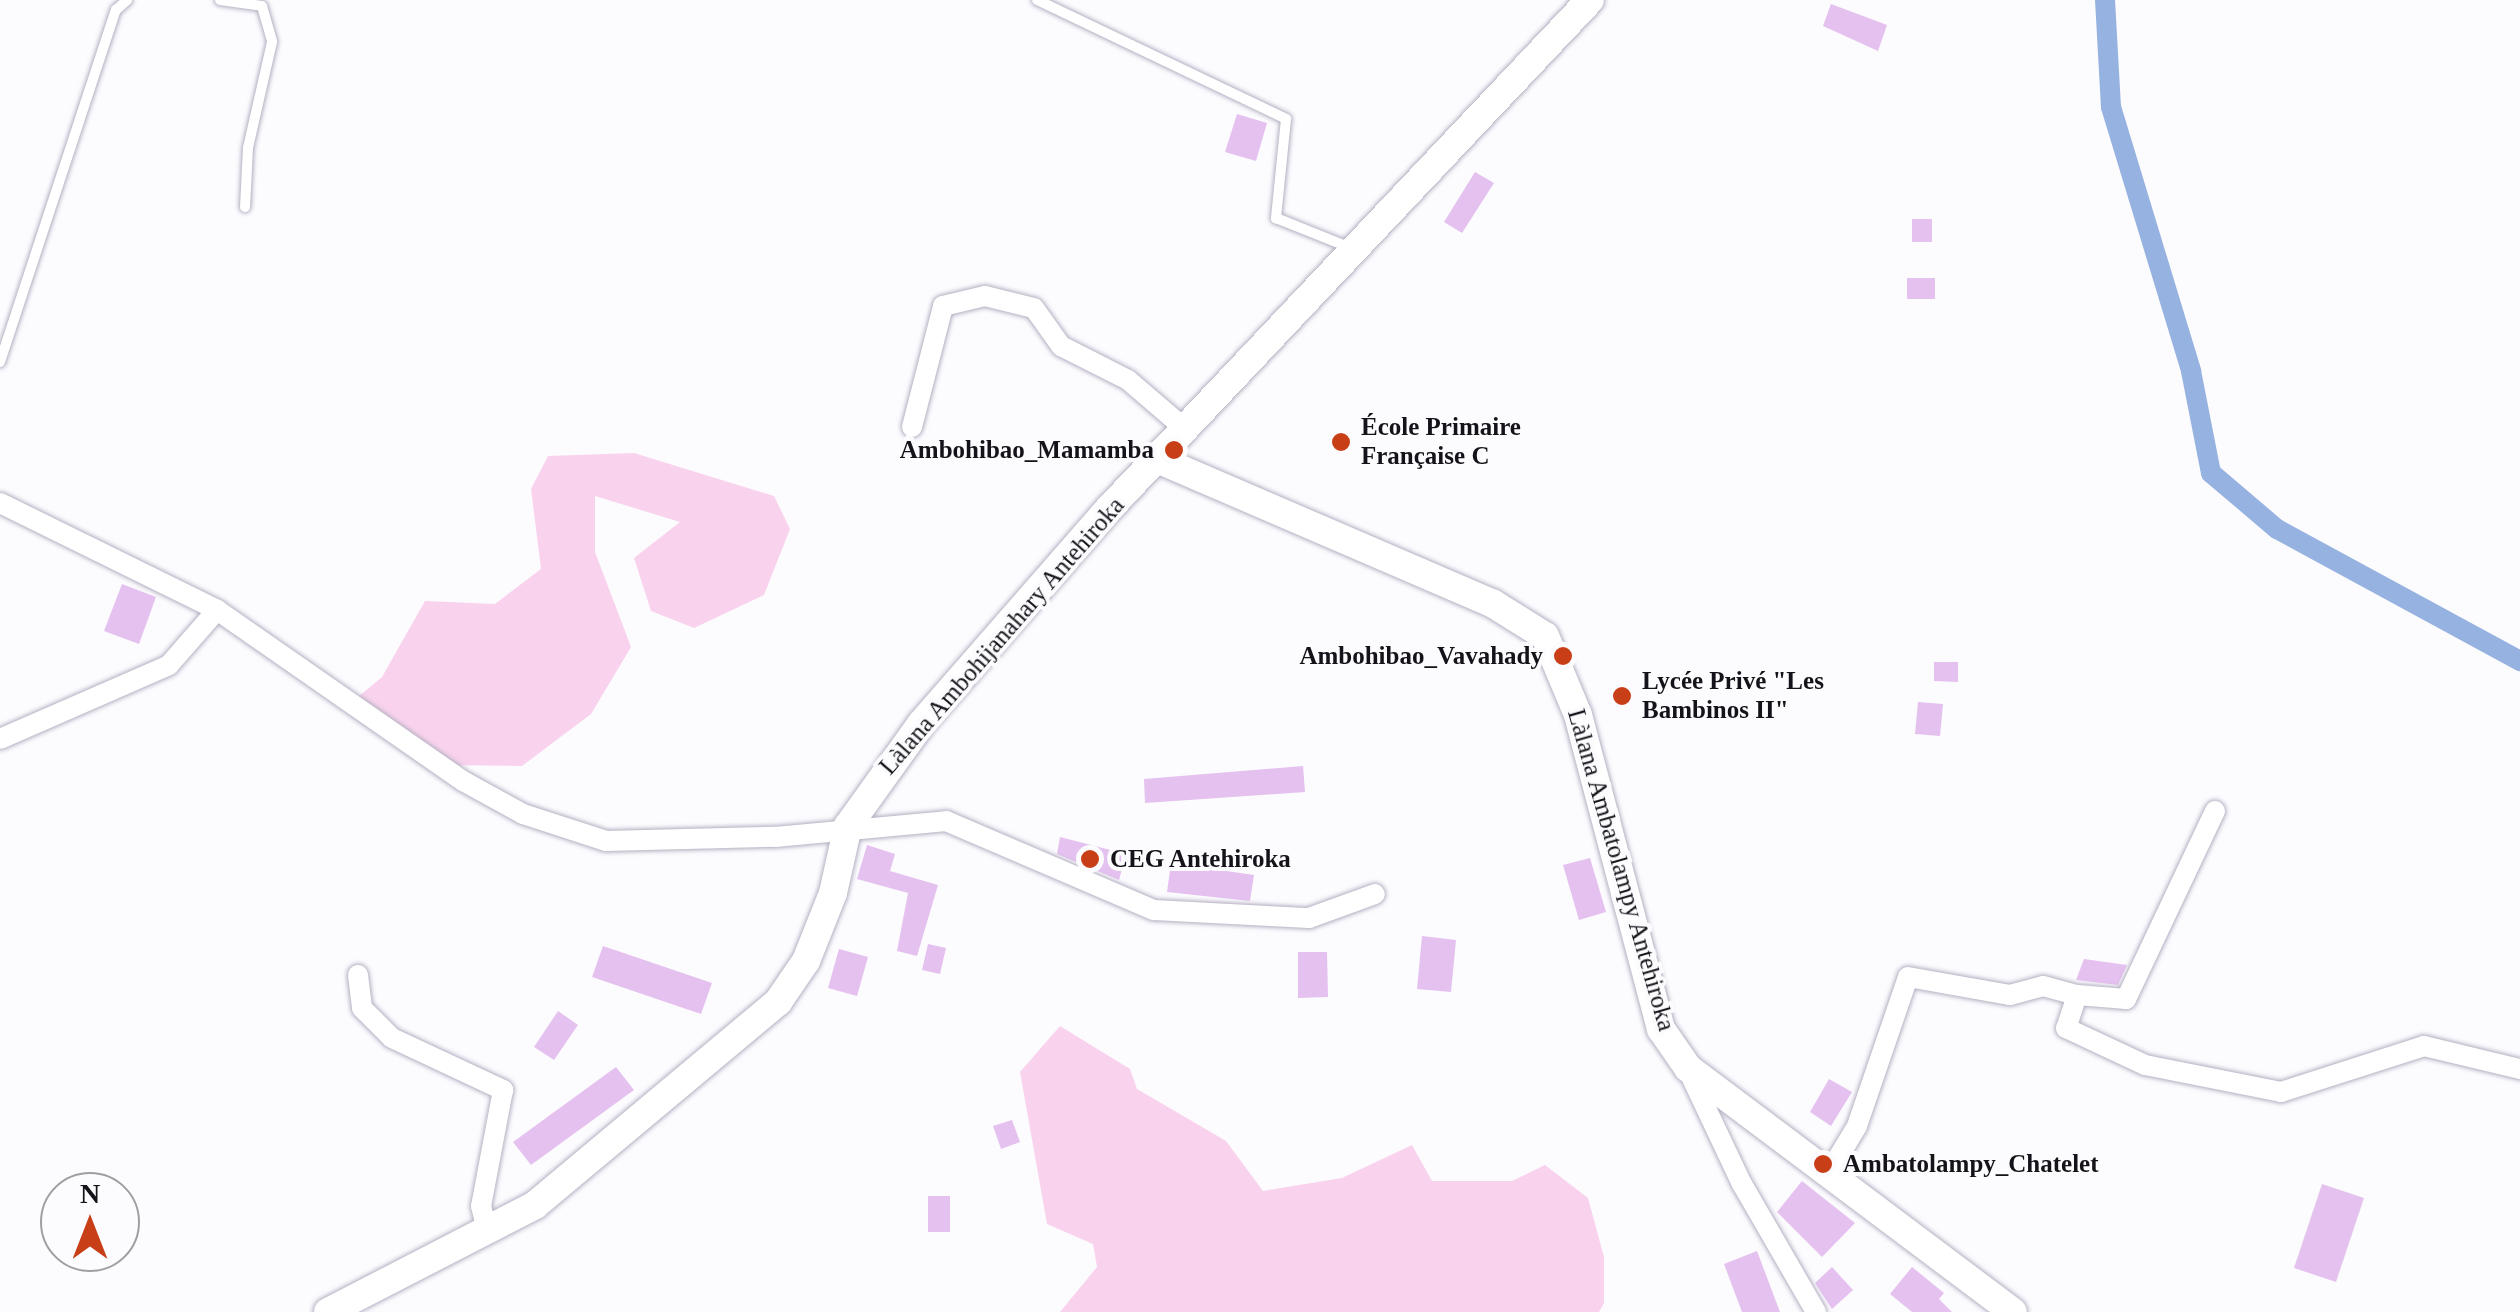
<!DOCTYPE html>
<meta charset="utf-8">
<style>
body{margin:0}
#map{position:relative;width:2520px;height:1312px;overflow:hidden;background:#fcfbfe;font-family:"Times New Roman",serif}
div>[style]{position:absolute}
.green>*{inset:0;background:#f9d3ed}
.canal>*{height:20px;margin:-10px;padding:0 10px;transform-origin:10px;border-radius:10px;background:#96b2e0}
.building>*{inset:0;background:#e5c1f0}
.roads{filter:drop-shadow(0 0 2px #b5b0c2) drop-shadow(0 0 2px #b5b0c2)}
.service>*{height:10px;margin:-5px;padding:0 5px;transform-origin:5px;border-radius:5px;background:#fff}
.minor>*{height:20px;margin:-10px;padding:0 10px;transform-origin:10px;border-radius:10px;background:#fff}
.tertiary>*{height:28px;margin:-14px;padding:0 14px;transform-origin:14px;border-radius:14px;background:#fff}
.dots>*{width:28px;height:28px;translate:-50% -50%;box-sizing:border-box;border:5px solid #fcfbfe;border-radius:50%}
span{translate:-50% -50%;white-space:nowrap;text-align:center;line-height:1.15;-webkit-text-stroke:8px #fcfbfe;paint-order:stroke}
.poi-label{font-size:25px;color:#151319;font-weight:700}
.left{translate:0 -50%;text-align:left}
.right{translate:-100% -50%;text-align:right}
.street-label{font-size:25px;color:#151319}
.north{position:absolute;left:40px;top:1172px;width:100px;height:100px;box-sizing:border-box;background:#fcfbfe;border:2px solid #a09ea2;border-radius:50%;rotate:0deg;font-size:28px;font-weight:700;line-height:40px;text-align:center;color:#151319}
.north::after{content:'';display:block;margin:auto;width:35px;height:45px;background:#c83f17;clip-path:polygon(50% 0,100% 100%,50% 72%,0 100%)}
</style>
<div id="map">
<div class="green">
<div style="clip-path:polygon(634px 453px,774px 496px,790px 529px,764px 595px,694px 628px,651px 611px,634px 558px,680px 522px,595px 496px,595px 552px,631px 647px,591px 714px,522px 766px,439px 765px,351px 703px,382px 677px,425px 601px,495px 604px,541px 569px,531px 489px,548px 456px)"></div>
<div style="clip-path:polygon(1060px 1026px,1130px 1069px,1137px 1089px,1226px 1141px,1263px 1191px,1342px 1178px,1412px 1145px,1432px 1181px,1512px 1181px,1545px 1165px,1588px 1198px,1604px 1257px,1604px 1303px,1599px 1312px,1060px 1312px,1097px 1267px,1093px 1244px,1047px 1224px,1020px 1072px)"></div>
</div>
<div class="canal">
<div style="left:2105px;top:0;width:107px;rotate:86.8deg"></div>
<div style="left:2111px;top:107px;width:276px;rotate:73.1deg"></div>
<div style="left:2191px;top:371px;width:104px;rotate:78.9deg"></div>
<div style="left:2211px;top:473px;width:87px;rotate:40.3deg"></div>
<div style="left:2277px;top:529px;width:277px;rotate:28.5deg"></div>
</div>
<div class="building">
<div style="clip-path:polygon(1831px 4px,1887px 25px,1878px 51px,1823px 26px)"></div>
<div style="clip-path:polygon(1237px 114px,1267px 123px,1256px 161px,1225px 152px)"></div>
<div style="clip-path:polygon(1475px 172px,1494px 183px,1462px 233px,1444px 222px)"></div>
<div style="clip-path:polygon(1912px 219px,1932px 219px,1932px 242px,1912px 242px)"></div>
<div style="clip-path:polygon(1907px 278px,1935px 278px,1935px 299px,1907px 299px)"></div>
<div style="clip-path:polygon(122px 584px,156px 597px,139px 644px,104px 631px)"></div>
<div style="clip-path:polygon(1934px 662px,1958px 662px,1958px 682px,1934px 681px)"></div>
<div style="clip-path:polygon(1918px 702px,1943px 704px,1940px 736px,1915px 734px)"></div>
<div style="clip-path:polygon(1303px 766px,1305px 792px,1145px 803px,1144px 779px)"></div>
<div style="clip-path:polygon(1060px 837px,1126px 854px,1119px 880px,1057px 854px)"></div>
<div style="clip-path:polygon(867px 845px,895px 854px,890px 871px,938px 885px,917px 956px,897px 951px,908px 893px,857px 879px)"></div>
<div style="clip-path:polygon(1590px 858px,1606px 912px,1579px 920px,1563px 865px)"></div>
<div style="clip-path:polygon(1171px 863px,1254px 875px,1250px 901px,1167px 892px)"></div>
<div style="clip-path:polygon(1422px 936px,1456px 940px,1451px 992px,1417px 989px)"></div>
<div style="clip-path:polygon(928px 944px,946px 948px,940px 974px,922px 970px)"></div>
<div style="clip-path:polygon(603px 946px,712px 983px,701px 1014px,592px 977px)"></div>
<div style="clip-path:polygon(839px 949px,868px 957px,857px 996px,828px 988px)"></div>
<div style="clip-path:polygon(1298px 952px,1327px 952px,1328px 997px,1298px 998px)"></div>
<div style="clip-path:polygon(2084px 959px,2127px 965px,2118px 985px,2076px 980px)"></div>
<div style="clip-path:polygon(558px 1011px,578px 1025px,554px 1060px,534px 1047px)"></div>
<div style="clip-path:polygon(616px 1067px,634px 1090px,531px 1165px,513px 1142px)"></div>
<div style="clip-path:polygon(1829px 1079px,1852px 1092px,1831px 1126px,1810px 1112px)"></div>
<div style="clip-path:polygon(1012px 1120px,1020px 1142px,1001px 1149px,993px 1126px)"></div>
<div style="clip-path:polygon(1802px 1181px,1855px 1223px,1822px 1257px,1777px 1212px)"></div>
<div style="clip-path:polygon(2322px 1184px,2364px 1198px,2336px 1282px,2294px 1268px)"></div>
<div style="clip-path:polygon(928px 1196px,950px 1196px,950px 1232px,928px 1232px)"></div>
<div style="clip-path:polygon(1757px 1251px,1780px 1312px,1742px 1312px,1724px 1264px)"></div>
<div style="clip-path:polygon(1832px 1267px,1853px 1290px,1832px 1309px,1815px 1283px)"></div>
<div style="clip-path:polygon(1912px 1267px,1944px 1293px,1939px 1299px,1952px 1312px,1912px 1312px,1890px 1294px)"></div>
</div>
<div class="roads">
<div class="service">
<div style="left:220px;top:0;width:42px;rotate:8.1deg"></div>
<div style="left:262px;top:6px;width:37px;rotate:74deg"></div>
<div style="left:272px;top:42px;width:109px;rotate:102.8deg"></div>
<div style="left:248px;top:148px;width:59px;rotate:92.9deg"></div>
<div style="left:1037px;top:0;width:276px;rotate:25.5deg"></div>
<div style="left:1286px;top:119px;width:100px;rotate:95.8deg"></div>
<div style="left:1276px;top:218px;width:81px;rotate:21.8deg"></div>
<div style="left:0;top:362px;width:371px;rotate:-71.8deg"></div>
<div style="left:116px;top:10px;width:15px;rotate:-42deg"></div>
</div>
<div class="minor">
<div style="left:912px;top:427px;width:125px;rotate:-75.6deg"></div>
<div style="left:943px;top:306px;width:43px;rotate:-13.4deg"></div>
<div style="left:985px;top:296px;width:50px;rotate:13.8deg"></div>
<div style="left:1034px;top:308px;width:47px;rotate:54.6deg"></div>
<div style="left:1061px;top:346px;width:75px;rotate:26.9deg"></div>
<div style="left:1128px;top:380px;width:74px;rotate:40.6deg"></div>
<div style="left:0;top:503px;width:242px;rotate:26.2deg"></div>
<div style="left:217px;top:610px;width:300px;rotate:34.8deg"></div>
<div style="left:463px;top:781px;width:68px;rotate:28.8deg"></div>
<div style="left:523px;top:814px;width:87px;rotate:18deg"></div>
<div style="left:606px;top:841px;width:169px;rotate:-1.4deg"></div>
<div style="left:775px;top:837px;width:172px;rotate:-5.3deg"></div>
<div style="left:946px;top:821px;width:226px;rotate:23.2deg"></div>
<div style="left:1154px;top:910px;width:155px;rotate:3deg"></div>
<div style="left:1309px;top:918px;width:70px;rotate:-20deg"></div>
<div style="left:0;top:739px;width:184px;rotate:-23.6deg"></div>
<div style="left:169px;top:665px;width:73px;rotate:-48.9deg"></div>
<div style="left:2215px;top:811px;width:208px;rotate:115.3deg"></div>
<div style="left:2126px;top:999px;width:49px;rotate:-175.3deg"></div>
<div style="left:2077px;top:995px;width:35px;rotate:108deg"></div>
<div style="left:2066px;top:1028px;width:87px;rotate:25.1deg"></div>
<div style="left:2145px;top:1065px;width:139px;rotate:11.2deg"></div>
<div style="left:2281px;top:1092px;width:150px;rotate:-17.8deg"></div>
<div style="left:2424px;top:1046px;width:99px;rotate:13.5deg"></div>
<div style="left:358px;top:975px;width:33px;rotate:83deg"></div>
<div style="left:362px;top:1008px;width:42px;rotate:45deg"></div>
<div style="left:392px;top:1038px;width:123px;rotate:25.1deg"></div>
<div style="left:503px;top:1090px;width:118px;rotate:100.7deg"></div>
<div style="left:481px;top:1206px;width:25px;rotate:76deg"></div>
<div style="left:1688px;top:1070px;width:126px;rotate:64.7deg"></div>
<div style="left:1742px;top:1184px;width:148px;rotate:60deg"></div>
<div style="left:1827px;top:1176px;width:58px;rotate:-59deg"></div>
<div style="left:1857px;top:1126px;width:157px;rotate:-71.1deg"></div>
<div style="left:1908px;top:977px;width:104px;rotate:10deg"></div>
<div style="left:2010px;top:995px;width:34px;rotate:-15deg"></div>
<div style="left:2043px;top:986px;width:35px;rotate:15deg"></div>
</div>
<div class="tertiary">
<div style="left:1157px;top:459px;width:365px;rotate:23.3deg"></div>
<div style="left:1492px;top:603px;width:62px;rotate:31.9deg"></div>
<div style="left:1545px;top:636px;width:86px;rotate:67.3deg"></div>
<div style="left:1578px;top:715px;width:325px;rotate:75.2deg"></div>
<div style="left:1661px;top:1029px;width:47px;rotate:55.3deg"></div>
<div style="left:1688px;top:1068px;width:406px;rotate:36.9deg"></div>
<div style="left:328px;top:1312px;width:233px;rotate:-27.3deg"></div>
<div style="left:535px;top:1205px;width:317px;rotate:-39.9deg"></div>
<div style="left:778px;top:1002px;width:50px;rotate:-55.7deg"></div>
<div style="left:806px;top:961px;width:73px;rotate:-68.3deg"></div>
<div style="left:833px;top:893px;width:69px;rotate:-77.4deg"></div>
<div style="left:848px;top:826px;width:125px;rotate:-54.4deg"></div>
<div style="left:921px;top:724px;width:279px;rotate:-48.9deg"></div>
<div style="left:1104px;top:514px;width:707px;rotate:-46.6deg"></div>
</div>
</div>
<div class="dots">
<div style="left:1341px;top:442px;background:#c83f17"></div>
<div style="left:1174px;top:450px;background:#c83f17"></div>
<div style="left:1563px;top:656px;background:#c83f17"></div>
<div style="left:1622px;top:696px;background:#c83f17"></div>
<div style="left:1090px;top:859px;background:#c83f17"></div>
<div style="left:1823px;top:1164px;background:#c83f17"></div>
</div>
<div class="poi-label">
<span class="left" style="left:1361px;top:442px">École Primaire<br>Française C</span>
<span class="right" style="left:1154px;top:450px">Ambohibao_Mamamba</span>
<span class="right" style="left:1543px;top:656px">Ambohibao_Vavahady</span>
<span class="left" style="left:1642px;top:696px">Lycée Privé "Les<br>Bambinos II"</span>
<span class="left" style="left:1110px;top:859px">CEG Antehiroka</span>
<span class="left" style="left:1843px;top:1164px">Ambatolampy_Chatelet</span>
</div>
<div class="street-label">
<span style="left:1002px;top:636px;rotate:-49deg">Làlana Ambohijanahary Antehiroka</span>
<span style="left:1621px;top:870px;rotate:74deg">Làlana Ambatolampy Antehiroka</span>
</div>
<div class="north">N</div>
</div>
